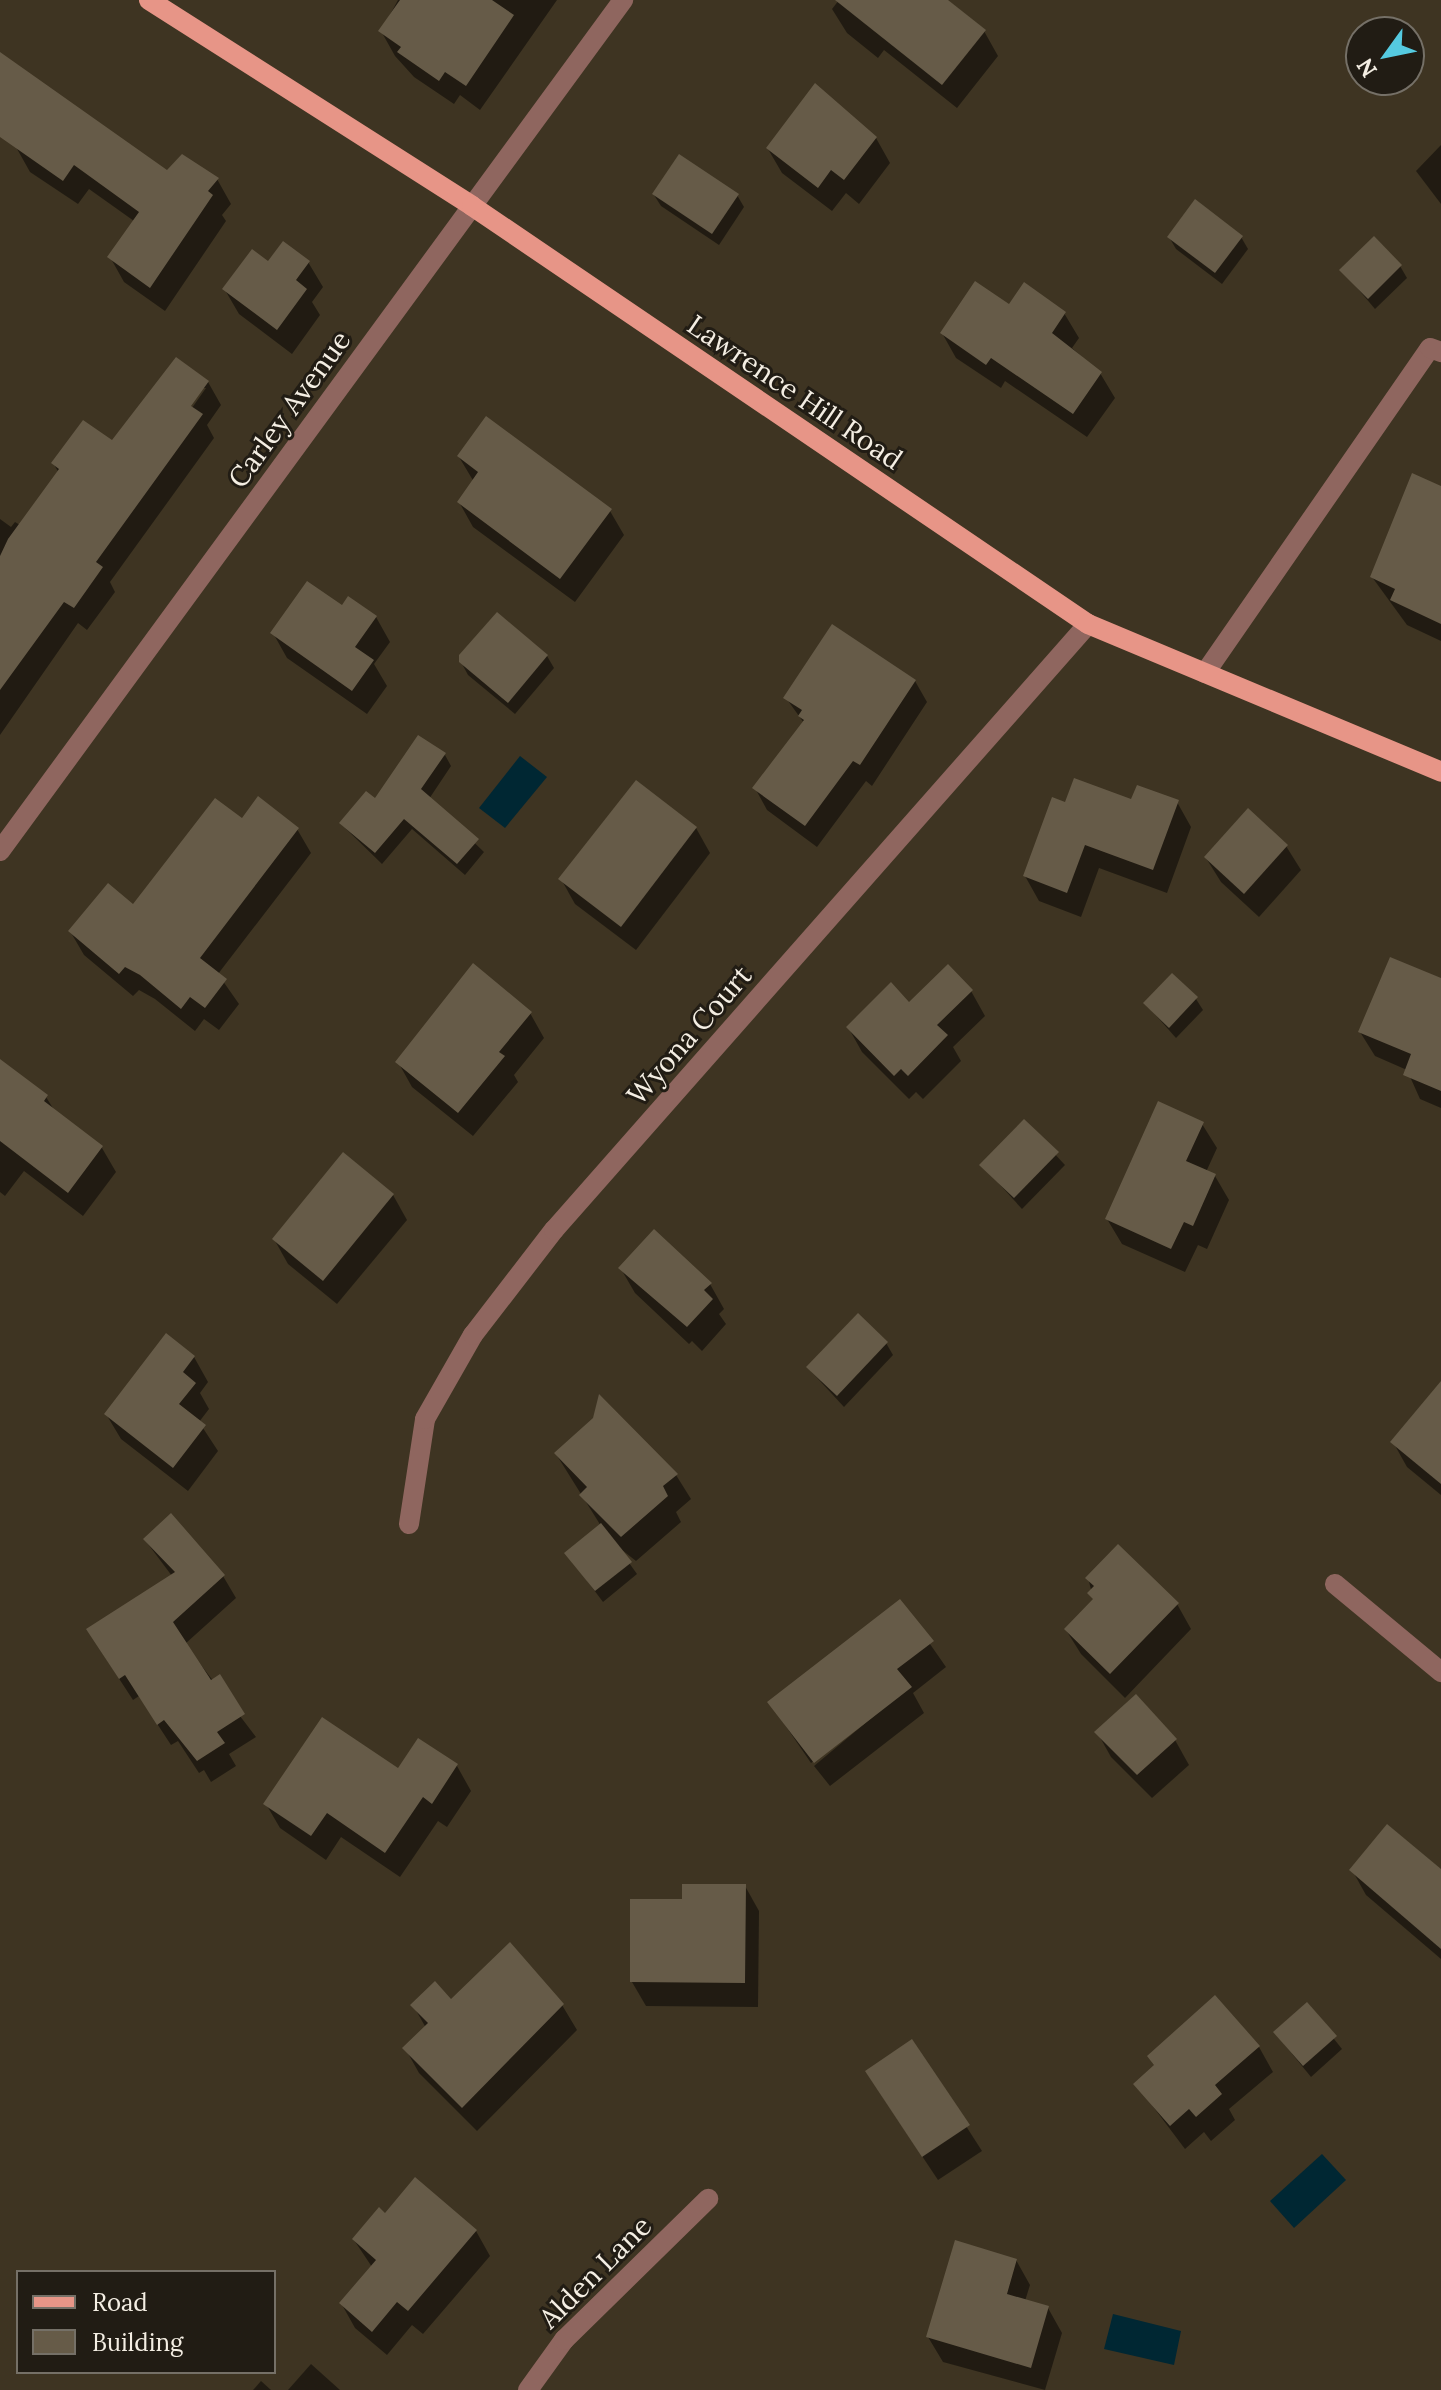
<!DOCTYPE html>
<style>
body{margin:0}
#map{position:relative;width:1441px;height:2390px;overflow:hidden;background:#3e3422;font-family:Lora,serif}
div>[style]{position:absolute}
.water>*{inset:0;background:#002733}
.shadow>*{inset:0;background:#0007}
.building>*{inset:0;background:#665b48}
.minor>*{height:20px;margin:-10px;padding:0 10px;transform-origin:10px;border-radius:10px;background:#8f665f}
.major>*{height:20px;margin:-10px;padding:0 10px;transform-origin:10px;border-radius:10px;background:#e79587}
span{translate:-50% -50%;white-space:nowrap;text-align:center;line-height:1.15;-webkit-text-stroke:6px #211c14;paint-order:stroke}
.street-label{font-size:28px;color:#f4eee3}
.legend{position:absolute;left:16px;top:2270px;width:260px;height:104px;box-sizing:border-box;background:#211c14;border:2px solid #757067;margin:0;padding:10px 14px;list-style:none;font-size:24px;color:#f4eee3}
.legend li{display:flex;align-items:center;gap:16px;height:40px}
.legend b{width:40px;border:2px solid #757067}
.north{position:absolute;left:1345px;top:16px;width:80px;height:80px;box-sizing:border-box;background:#211c14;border:2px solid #757067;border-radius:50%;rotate:237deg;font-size:22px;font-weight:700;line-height:32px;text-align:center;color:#f4eee3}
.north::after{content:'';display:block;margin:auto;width:28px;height:36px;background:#55cae0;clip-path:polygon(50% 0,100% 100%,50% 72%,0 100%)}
</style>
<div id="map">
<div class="water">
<div style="clip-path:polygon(520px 756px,547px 777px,505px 828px,479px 808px)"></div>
<div style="clip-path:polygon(1322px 2154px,1346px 2180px,1294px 2228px,1270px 2201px)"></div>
<div style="clip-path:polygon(1113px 2314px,1181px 2331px,1174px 2365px,1104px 2349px)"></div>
</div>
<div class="shadow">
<div style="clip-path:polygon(398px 0,557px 0,480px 110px,460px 95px,454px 104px,414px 77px,395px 56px,381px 31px)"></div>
<div style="clip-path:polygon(839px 0,945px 0,984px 31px,998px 56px,957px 108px,884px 50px,878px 58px,847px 33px,832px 9px)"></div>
<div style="clip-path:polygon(0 55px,168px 173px,217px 179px,231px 204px,222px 215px,226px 221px,165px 311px,124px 282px,110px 257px,134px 221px,89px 189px,78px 204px,30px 172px,16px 147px,0 135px)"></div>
<div style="clip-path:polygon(876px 138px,890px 163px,859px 204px,846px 193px,832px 211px,782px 173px,768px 149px)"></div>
<div style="clip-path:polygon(1441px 145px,1441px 204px,1416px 171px)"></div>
<div style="clip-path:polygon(654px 195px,737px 195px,744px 207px,719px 245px,661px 206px)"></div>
<div style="clip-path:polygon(1169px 237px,1241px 237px,1248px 249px,1222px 284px,1176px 249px)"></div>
<div style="clip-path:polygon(308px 262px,323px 287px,312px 302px,320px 315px,292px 354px,239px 314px,225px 290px,269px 264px)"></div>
<div style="clip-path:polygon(1400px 266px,1407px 278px,1375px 309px,1342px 270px)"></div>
<div style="clip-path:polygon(1009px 307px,1064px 313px,1079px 338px,1072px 348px,1100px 373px,1115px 398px,1087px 437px,1005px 381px,1001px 388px,956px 358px,942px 333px)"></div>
<div style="clip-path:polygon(evenodd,208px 382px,221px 405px,207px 425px,214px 438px,110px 582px,115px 592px,87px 630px,78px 623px,0 735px,0 519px,11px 527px,15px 522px,20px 525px,59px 473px,53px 463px,113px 443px,208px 382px,201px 388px,206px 388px,187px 415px,184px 413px,201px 388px)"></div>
<div style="clip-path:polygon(459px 457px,610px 511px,624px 535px,575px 602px,473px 527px,459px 502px,474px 482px)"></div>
<div style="clip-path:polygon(1441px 488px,1441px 641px,1407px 625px,1372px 577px)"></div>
<div style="clip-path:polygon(376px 617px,390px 642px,374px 664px,387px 686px,367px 714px,287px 658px,273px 633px)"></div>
<div style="clip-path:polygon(547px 656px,554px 668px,515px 714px,468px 675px,461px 662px)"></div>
<div style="clip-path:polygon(915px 681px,927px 702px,872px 786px,866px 781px,817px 847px,767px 810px,755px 788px,804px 723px,786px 698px)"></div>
<div style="clip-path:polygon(445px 755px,451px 766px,429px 799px,484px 852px,465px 875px,412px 829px,382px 864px,341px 824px)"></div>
<div style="clip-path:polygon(1133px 802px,1177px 802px,1191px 827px,1167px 893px,1099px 868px,1081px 917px,1039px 901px,1025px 876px)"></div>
<div style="clip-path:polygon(242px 821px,297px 829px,311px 853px,218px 974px,239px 1004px,219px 1030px,204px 1019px,195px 1031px,155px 999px,139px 990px,133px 996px,84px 955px,70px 931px,134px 907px)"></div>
<div style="clip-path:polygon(696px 828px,710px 853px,636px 950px,575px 904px,561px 879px)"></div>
<div style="clip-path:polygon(1286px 846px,1301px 870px,1259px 917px,1221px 882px,1206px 858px)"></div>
<div style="clip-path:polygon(1441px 980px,1441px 1108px,1420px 1099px,1407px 1070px,1375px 1056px,1360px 1032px)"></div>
<div style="clip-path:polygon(971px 991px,985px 1016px,953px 1047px,961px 1061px,923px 1099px,916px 1092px,909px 1099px,862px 1052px,848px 1027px,909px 1005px)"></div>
<div style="clip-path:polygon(1196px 999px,1203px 1010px,1176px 1038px,1145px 1003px)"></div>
<div style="clip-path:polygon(530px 1013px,544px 1038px,514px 1075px,518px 1082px,473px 1136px,412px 1087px,398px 1062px)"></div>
<div style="clip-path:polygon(0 1075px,46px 1097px,56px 1113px,102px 1148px,116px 1172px,83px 1216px,24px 1171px,5px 1196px,0 1192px)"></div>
<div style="clip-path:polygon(1024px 1121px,1065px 1165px,1022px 1209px,982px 1165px)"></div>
<div style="clip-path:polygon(1202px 1124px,1217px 1148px,1206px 1172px,1215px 1176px,1229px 1200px,1207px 1249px,1198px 1245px,1185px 1272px,1122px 1244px,1107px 1219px)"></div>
<div style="clip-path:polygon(393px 1195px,407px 1220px,337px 1304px,288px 1264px,274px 1239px)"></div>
<div style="clip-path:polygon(621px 1269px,710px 1284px,724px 1309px,719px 1314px,726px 1324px,702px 1351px,692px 1341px,689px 1344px,635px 1293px)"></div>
<div style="clip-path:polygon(886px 1343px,893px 1355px,844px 1407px,808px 1368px)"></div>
<div style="clip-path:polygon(194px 1357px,208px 1382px,200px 1393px,209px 1409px,199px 1422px,218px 1451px,188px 1491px,121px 1439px,106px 1414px)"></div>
<div style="clip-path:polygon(1441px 1388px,1441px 1495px,1407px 1467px,1393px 1442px)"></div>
<div style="clip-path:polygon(556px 1454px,676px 1475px,691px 1499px,676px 1512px,681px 1522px,636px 1561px,617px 1546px,637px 1574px,603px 1602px,567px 1554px,601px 1526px)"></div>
<div style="clip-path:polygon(145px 1540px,223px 1576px,236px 1598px,185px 1644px,256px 1737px,229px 1754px,236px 1766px,211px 1782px,204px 1770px,199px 1773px,178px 1741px,171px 1745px,139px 1696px,133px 1700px,101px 1651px,172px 1576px)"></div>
<div style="clip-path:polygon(1088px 1578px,1177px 1604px,1191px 1629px,1125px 1698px,1081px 1654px,1066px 1630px,1094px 1601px)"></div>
<div style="clip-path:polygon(900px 1601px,946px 1667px,913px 1693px,924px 1713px,830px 1786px,814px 1766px,911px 1685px,811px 1763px,770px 1703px)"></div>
<div style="clip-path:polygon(1097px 1732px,1175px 1740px,1189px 1765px,1152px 1798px,1111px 1757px)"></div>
<div style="clip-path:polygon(457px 1766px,471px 1791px,447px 1827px,438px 1821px,400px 1877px,341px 1837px,326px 1860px,280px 1828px,266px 1804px,398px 1771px)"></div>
<div style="clip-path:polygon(1352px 1870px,1441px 1872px,1441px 1959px,1366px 1895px)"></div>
<div style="clip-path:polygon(745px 1886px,759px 1911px,758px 2007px,646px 2006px,632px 1982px)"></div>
<div style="clip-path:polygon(510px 1945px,562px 2005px,577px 2030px,477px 2131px,419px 2073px,405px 2048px,426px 2028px,413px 2005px,451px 2002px)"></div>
<div style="clip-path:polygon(1307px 2005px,1342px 2049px,1311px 2077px,1275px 2033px)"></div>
<div style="clip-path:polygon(912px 2042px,982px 2151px,938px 2180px,882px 2096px)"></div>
<div style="clip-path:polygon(1259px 2047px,1273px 2072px,1229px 2109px,1235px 2120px,1211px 2141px,1204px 2132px,1185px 2149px,1136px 2084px)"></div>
<div style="clip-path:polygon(385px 2216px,476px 2231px,490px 2256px,423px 2334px,412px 2325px,387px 2355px,355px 2328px,341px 2303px,372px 2267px,354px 2240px)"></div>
<div style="clip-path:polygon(1016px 2260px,1030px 2285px,1025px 2301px,1048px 2308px,1062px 2333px,1045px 2390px,943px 2362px,928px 2337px)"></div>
<div style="clip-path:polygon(311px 2364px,340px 2390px,288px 2390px)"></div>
<div style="clip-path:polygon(261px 2381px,271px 2390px,253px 2390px)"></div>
</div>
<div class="building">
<div style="clip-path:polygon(400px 0,492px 0,514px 15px,466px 86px,445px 72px,439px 81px,397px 52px,401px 47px,378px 31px)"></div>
<div style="clip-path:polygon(835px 0,948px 0,986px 30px,942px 85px)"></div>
<div style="clip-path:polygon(0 52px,167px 170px,182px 154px,219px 178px,208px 191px,213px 195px,150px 288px,107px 257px,139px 212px,74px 165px,63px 181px,0 137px)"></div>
<div style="clip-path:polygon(815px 83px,877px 137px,844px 180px,831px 170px,818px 188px,766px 148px)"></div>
<div style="clip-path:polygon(679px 154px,739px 194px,712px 234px,652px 194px)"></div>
<div style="clip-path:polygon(1195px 199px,1243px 236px,1215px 273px,1167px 237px)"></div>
<div style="clip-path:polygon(1374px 236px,1402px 265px,1368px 299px,1339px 270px)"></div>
<div style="clip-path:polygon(283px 241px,310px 261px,296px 280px,307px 289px,277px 330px,222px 289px,252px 249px,268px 261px)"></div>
<div style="clip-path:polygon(975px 281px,1009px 304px,1024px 282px,1066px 312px,1052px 333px,1102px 372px,1073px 414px,991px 358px,986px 365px,940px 333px)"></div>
<div style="clip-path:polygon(176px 357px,209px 381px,191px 406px,203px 414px,96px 562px,103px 567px,74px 608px,64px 602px,0 690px,0 556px,8px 539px,59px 469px,51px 463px,83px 420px,112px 440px)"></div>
<div style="clip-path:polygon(486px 416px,612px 509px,560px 579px,457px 502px,478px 472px,457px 456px)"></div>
<div style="clip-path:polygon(1412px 473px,1441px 486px,1441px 624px,1390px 600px,1395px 589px,1370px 577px)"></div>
<div style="clip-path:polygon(307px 581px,342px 605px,348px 596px,377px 616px,355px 647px,374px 660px,352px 691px,270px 633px)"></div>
<div style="clip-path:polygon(497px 612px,548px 655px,508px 703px,459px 662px,459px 655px)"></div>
<div style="clip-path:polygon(832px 624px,916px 680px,860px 765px,853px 761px,805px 826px,752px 788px,804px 720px,798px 716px,802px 710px,783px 698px)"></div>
<div style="clip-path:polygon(418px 735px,446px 753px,421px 789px,479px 839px,457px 864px,404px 819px,375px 853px,339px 823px,366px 791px,375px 798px)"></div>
<div style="clip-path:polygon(1074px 778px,1131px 799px,1137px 785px,1179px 800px,1153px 870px,1085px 845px,1067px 893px,1023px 876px,1052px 797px,1065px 802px)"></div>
<div style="clip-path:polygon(636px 780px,697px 827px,621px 927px,558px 879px)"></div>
<div style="clip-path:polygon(258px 796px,299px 828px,200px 958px,227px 979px,205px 1008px,190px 997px,181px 1009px,140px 975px,125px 967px,119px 974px,68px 931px,108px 883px,133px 904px,215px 798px,242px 818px)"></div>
<div style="clip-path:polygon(1248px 808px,1288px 845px,1244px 894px,1204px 857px)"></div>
<div style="clip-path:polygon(1390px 957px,1441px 978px,1441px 1091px,1403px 1075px,1411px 1054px,1358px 1032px)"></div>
<div style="clip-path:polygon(473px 963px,532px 1012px,499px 1052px,505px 1056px,458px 1113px,395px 1062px)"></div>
<div style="clip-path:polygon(948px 964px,973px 990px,937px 1025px,948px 1035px,908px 1076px,901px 1069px,894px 1076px,846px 1027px,891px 982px,909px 1002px)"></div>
<div style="clip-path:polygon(1172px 973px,1198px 997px,1169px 1028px,1143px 1003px)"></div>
<div style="clip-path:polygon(0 1059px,48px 1095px,44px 1101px,103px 1146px,68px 1193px,0 1141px)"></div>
<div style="clip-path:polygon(1158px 1101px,1204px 1122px,1186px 1161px,1216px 1174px,1193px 1226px,1184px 1222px,1171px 1249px,1105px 1219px)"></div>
<div style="clip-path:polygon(1024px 1119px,1059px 1152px,1014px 1198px,979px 1165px)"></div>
<div style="clip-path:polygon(343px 1152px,394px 1194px,323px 1281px,272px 1239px)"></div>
<div style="clip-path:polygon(654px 1229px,712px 1283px,704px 1290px,713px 1299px,687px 1327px,618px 1268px)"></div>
<div style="clip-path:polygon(858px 1313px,888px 1342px,837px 1396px,806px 1367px)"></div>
<div style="clip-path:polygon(166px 1333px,195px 1356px,183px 1372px,196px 1383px,179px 1404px,206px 1425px,173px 1468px,104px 1414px)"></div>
<div style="clip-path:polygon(1441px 1381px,1441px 1484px,1390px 1442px)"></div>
<div style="clip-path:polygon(599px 1394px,678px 1474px,663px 1486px,668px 1496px,621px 1537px,579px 1495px,587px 1487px,554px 1453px,593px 1418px)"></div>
<div style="clip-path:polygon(171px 1513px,225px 1575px,173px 1622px,211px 1680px,220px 1674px,245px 1714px,217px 1732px,225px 1743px,197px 1761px,164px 1720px,157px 1725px,125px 1675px,119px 1679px,86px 1629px,175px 1572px,143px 1539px)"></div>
<div style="clip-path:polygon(601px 1523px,632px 1562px,595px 1591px,564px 1553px)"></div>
<div style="clip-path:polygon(1118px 1544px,1179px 1603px,1110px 1674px,1064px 1629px,1093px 1599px,1087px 1593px,1094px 1586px,1085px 1578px)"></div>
<div style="clip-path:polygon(900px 1599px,934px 1641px,897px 1669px,912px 1687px,814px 1763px,767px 1702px)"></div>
<div style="clip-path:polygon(1136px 1694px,1177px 1739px,1137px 1775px,1094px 1732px)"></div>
<div style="clip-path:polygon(322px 1717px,398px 1768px,418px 1738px,458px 1764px,432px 1804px,423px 1797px,385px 1853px,327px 1813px,311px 1836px,263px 1804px)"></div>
<div style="clip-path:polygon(1387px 1824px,1441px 1869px,1441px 1949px,1349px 1870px)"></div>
<div style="clip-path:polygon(682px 1884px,746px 1884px,745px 1983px,630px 1982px,630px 1899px,682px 1899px)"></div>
<div style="clip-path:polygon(510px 1942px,564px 2004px,462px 2108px,402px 2048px,428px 2023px,410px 2005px,435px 1981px,451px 1999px)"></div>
<div style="clip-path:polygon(1215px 1995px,1260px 2046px,1215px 2085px,1222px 2094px,1196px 2117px,1189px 2109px,1170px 2126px,1133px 2084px,1154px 2065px,1147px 2056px)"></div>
<div style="clip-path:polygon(1307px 2002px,1337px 2036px,1303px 2066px,1273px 2032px)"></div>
<div style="clip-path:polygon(912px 2039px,970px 2125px,922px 2157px,865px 2071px)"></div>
<div style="clip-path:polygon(415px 2177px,477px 2230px,408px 2311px,397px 2302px,372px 2332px,339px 2303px,376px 2260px,352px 2239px,379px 2207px,385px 2213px)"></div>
<div style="clip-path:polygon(955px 2240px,1017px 2259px,1007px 2294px,1049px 2306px,1031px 2368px,926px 2337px)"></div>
</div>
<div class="minor">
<div style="left:1205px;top:673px;width:395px;rotate:-55.3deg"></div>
<div style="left:1430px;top:348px;width:12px;rotate:20deg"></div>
<div style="left:0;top:851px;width:1055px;rotate:-53.79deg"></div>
<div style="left:409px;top:1524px;width:106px;rotate:-81.3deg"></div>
<div style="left:425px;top:1419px;width:97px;rotate:-60.3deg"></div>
<div style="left:473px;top:1335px;width:133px;rotate:-52.4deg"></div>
<div style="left:554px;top:1230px;width:808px;rotate:-48.61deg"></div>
<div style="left:1335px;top:1584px;width:138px;rotate:39.7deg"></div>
<div style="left:528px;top:2390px;width:62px;rotate:-54.2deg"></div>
<div style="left:564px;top:2340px;width:202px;rotate:-44.4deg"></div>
</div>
<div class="major">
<div style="left:149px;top:0;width:383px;rotate:32.5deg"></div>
<div style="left:472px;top:206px;width:744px;rotate:34.16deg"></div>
<div style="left:1088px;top:624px;width:383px;rotate:22.7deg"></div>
</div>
<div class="street-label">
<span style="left:795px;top:392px;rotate:34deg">Lawrence Hill Road</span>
<span style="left:289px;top:409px;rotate:-54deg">Carley Avenue</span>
<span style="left:689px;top:1035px;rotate:-49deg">Wyona Court</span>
<span style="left:595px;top:2272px;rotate:-45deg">Alden Lane</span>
</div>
<ul class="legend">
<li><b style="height:10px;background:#e79587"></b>Road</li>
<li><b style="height:22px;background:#665b48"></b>Building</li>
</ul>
<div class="north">N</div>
</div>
